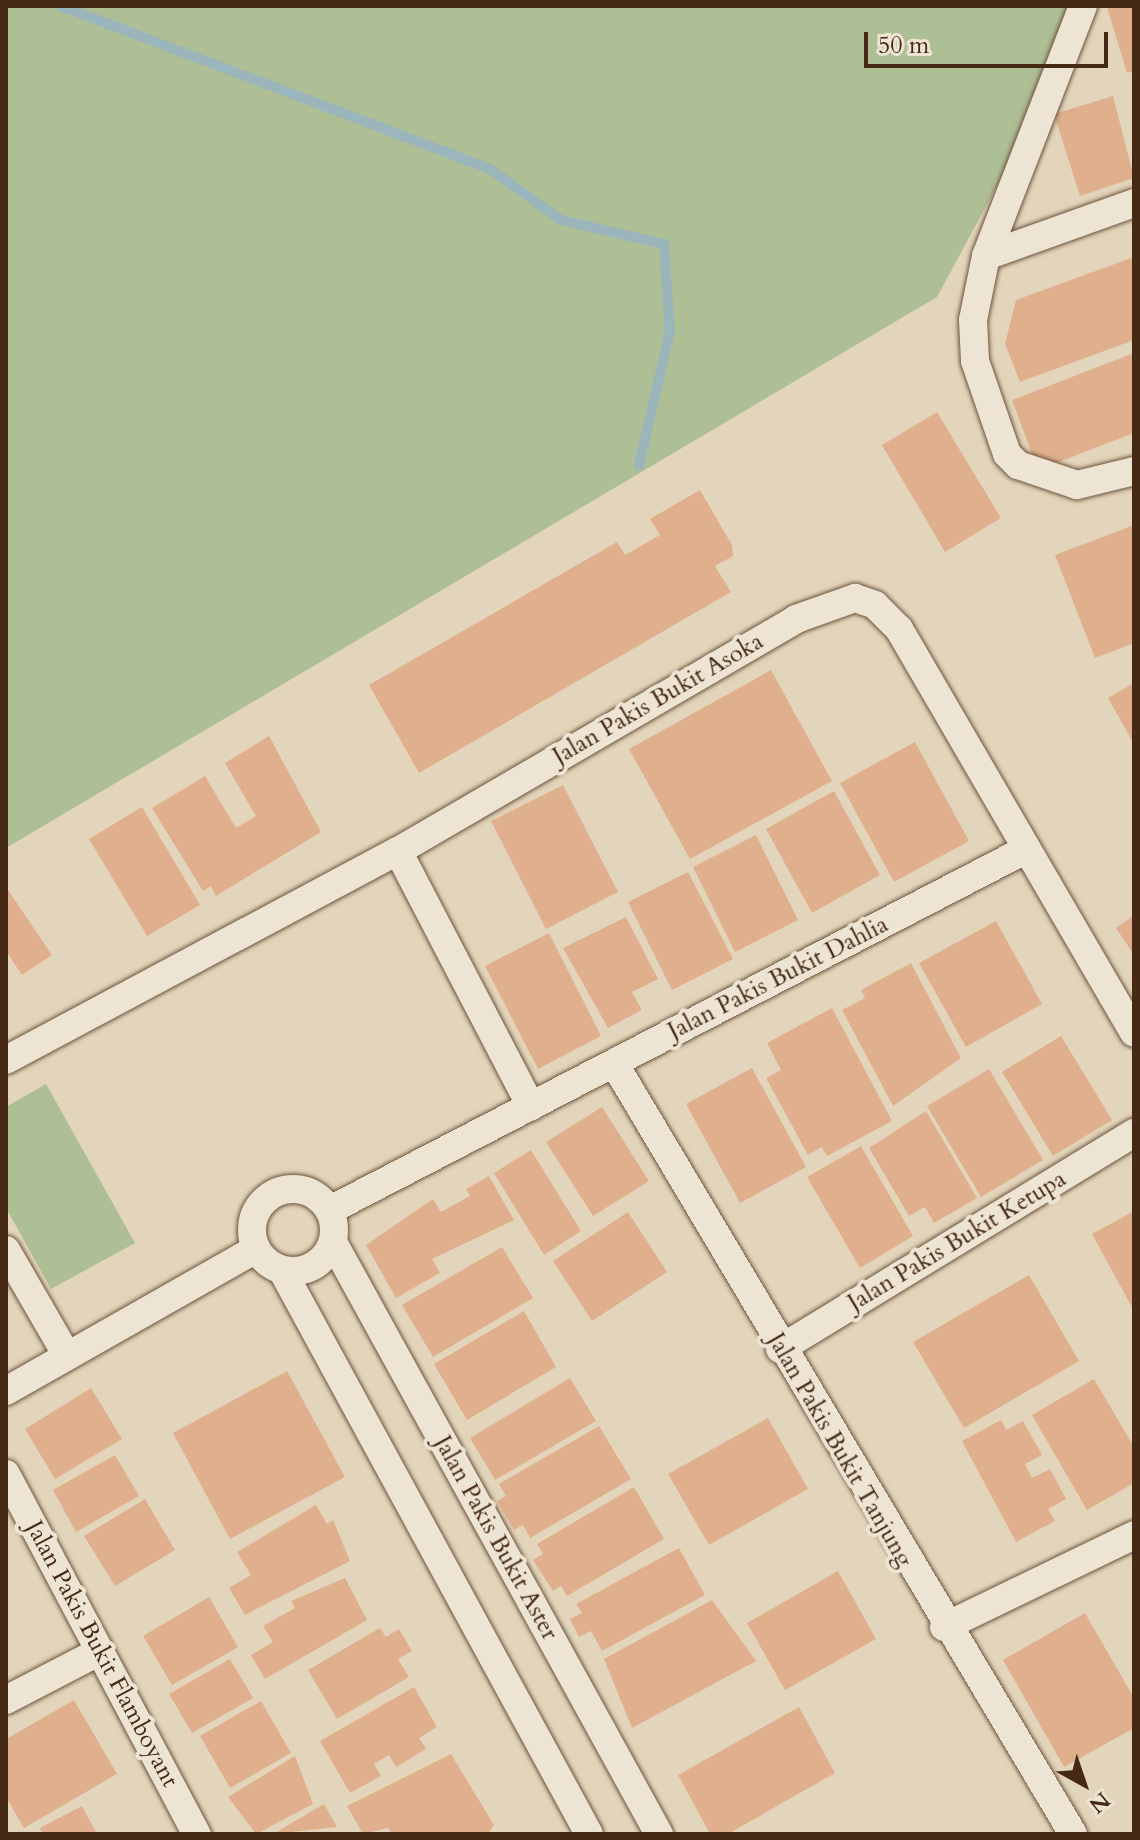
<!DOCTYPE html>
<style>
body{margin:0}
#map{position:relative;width:1140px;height:1840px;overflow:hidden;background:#e3d5bb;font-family:Cardo,serif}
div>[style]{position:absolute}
.green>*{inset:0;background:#aebe95}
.stream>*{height:10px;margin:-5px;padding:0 5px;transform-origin:5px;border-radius:5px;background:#9bb5bc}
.building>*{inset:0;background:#e0b08e}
.roads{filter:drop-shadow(0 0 2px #6d543e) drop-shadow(0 0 2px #6d543e)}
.street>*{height:28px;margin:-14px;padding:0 14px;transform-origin:14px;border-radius:14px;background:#ede4d3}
.street>.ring{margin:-14px;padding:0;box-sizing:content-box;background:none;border:28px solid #ede4d3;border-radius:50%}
span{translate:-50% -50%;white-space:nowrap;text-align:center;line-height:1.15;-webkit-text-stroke:8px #ede4d3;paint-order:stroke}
.street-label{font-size:24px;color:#462915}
.frame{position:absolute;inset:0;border:8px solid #462915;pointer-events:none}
.north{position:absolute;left:1044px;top:1744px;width:80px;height:80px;-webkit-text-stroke:6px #ede4d3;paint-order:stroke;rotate:140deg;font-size:22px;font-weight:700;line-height:32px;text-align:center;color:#462915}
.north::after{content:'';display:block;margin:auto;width:28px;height:36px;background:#462915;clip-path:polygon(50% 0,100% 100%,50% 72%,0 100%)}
.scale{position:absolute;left:864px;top:32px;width:244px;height:36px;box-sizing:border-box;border:4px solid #462915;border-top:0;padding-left:10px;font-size:24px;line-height:28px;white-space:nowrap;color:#462915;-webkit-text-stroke:6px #ede4d3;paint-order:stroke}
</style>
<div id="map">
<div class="green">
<div style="clip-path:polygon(6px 6px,1094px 6px,937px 297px,6px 848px)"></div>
<div style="clip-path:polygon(46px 1084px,135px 1243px,51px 1289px,6px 1208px,6px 1107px)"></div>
</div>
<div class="stream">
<div style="left:61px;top:6px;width:459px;rotate:20.8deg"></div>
<div style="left:490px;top:169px;width:87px;rotate:35.7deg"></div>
<div style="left:561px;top:220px;width:106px;rotate:13.1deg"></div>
<div style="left:664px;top:244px;width:87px;rotate:86.1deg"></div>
<div style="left:670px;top:331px;width:138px;rotate:103deg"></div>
</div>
<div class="building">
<div style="clip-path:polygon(1134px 6px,1134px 71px,1127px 73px,1107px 7px)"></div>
<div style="clip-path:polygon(1113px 96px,1134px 178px,1080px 196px,1054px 114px)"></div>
<div style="clip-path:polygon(1134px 257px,1134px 340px,1020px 382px,1005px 344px,1016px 300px)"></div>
<div style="clip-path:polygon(1134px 353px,1134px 433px,1038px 470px,1012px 400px)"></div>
<div style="clip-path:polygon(937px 412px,1001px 518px,945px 552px,882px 445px)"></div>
<div style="clip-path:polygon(700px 490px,732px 545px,733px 556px,715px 566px,731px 592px,419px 773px,369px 685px,617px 542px,625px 555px,660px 535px,650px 519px)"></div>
<div style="clip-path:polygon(1134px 525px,1134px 643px,1095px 658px,1055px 555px)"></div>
<div style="clip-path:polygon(771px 670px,832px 781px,690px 859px,629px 749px)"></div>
<div style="clip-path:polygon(1134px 683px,1134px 744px,1108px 698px)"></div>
<div style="clip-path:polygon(269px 736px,321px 832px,216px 896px,211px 886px,203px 891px,152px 808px,205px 776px,236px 828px,256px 816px,225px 763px)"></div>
<div style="clip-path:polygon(915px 742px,969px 841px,894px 882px,840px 783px)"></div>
<div style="clip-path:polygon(563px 785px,618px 892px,546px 929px,491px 821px)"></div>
<div style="clip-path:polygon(834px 791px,880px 875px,812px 913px,766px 829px)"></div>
<div style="clip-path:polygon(142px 807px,200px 905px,147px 936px,89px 839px)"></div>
<div style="clip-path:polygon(756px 835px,798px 920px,735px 952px,693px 867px)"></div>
<div style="clip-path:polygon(688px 872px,733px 959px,672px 990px,628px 902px)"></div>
<div style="clip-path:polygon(6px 887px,52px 955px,22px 975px,6px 951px)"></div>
<div style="clip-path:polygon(1134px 915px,1134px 955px,1116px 928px)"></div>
<div style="clip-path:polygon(626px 917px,658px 979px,632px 992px,642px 1010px,608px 1028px,563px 948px)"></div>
<div style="clip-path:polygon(996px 921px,1042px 1004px,966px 1047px,919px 963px)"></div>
<div style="clip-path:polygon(549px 933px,601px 1036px,538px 1069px,485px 966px)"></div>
<div style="clip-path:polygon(911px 963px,961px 1058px,893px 1106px,842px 1010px,865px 998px,861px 990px)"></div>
<div style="clip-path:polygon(832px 1008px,892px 1121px,827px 1156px,822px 1147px,808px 1155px,766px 1078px,781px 1070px,767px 1043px)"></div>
<div style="clip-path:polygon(1061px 1036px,1112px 1120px,1053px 1156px,1002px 1072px)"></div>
<div style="clip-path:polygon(752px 1068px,806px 1167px,740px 1203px,686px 1104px)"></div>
<div style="clip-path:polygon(989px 1069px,1043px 1160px,981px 1197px,927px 1106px)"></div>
<div style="clip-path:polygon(602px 1107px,649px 1181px,593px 1216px,546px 1142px)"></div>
<div style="clip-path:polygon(926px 1111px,977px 1198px,934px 1223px,925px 1207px,909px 1216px,869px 1148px)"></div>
<div style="clip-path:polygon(861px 1146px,913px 1236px,860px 1268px,807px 1177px)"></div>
<div style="clip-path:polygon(531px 1150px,581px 1231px,544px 1255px,494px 1173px)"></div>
<div style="clip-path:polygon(489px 1176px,514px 1220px,432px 1259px,440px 1273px,396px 1298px,366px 1245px,433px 1199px,441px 1212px,470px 1196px,466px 1189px)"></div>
<div style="clip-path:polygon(1134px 1211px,1134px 1311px,1092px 1234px)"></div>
<div style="clip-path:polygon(628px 1212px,667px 1272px,592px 1321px,553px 1261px)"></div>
<div style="clip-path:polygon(502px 1247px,533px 1298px,433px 1357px,402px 1305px)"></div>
<div style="clip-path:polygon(1029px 1275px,1079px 1361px,964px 1428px,913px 1342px)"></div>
<div style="clip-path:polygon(524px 1311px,556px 1367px,467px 1420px,434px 1364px)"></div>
<div style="clip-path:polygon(287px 1371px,345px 1477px,230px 1539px,173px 1433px)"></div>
<div style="clip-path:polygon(570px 1378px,596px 1421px,495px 1480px,470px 1438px)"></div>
<div style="clip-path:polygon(1094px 1379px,1134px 1447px,1134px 1483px,1087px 1510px,1032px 1415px)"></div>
<div style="clip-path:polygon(91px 1388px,122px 1439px,55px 1479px,25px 1429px)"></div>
<div style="clip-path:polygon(768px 1418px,808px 1489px,709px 1545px,668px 1474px)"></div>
<div style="clip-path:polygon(1001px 1420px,1006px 1430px,1023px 1421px,1042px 1455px,1025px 1464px,1032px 1478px,1050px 1469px,1066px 1499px,1048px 1509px,1055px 1521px,1016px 1542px,962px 1441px)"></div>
<div style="clip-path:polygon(599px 1426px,631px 1479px,530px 1538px,523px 1525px,514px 1530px,497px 1501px,506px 1496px,499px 1484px)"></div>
<div style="clip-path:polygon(115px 1455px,139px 1496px,76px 1532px,53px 1490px)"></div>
<div style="clip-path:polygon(634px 1487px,664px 1539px,567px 1596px,561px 1586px,553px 1591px,533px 1560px,543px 1554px,537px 1544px)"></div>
<div style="clip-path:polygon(145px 1499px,175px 1550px,115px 1586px,84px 1536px)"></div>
<div style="clip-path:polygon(316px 1505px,327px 1524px,333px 1520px,350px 1561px,245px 1615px,229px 1588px,251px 1575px,237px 1552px)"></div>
<div style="clip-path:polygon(679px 1548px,705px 1595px,602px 1651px,591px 1631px,579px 1637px,570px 1619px,582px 1613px,576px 1604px)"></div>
<div style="clip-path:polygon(838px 1571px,876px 1639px,785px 1690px,747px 1623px)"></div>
<div style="clip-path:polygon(345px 1578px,367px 1620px,265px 1679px,251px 1655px,273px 1642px,263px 1626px,295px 1608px,291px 1601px)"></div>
<div style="clip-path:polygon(209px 1597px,238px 1647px,172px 1685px,143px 1636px)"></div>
<div style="clip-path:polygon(712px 1600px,756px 1661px,632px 1728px,604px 1659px)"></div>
<div style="clip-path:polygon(1085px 1613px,1134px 1698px,1134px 1728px,1064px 1767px,1003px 1660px)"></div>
<div style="clip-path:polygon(380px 1628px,386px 1637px,399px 1629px,412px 1651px,398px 1659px,409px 1677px,337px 1719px,308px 1670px)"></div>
<div style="clip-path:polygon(230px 1659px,253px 1698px,192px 1733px,169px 1694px)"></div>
<div style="clip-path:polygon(414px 1687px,437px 1727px,419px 1738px,426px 1749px,396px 1767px,389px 1755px,374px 1764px,381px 1776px,350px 1793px,320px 1741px)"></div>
<div style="clip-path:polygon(74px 1700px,117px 1774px,24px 1828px,6px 1797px,6px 1739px)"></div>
<div style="clip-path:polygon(261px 1701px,291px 1753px,230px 1788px,200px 1736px)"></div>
<div style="clip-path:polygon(799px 1707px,835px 1773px,728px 1834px,710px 1834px,678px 1775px)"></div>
<div style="clip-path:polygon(451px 1754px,494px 1825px,488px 1834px,392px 1834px,388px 1828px,363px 1834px,347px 1806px)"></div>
<div style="clip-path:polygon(295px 1756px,313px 1804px,256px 1834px,228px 1797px)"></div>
<div style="clip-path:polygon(324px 1804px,337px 1827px,273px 1834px)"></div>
<div style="clip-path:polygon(82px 1806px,97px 1834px,43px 1834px,40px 1828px)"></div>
</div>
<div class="roads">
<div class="street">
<div style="left:1083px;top:6px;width:268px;rotate:111.2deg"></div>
<div style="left:986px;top:256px;width:65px;rotate:101.5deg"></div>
<div style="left:973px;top:320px;width:41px;rotate:87.2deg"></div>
<div style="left:975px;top:361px;width:98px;rotate:71deg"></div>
<div style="left:1007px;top:454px;width:16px;rotate:45deg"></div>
<div style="left:1018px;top:465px;width:62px;rotate:18.7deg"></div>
<div style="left:1077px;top:485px;width:59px;rotate:-13.8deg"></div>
<div style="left:986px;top:256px;width:157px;rotate:-19.7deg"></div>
<div style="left:398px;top:851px;width:288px;rotate:62.5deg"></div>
<div style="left:6px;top:1060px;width:444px;rotate:-28.1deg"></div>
<div style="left:398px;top:851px;width:461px;rotate:-30.2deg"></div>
<div style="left:796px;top:619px;width:63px;rotate:-19.6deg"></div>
<div style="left:855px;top:598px;width:21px;rotate:19deg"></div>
<div style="left:875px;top:605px;width:34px;rotate:45deg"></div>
<div style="left:899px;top:629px;width:467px;rotate:59.8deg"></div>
<div style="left:614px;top:1063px;width:897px;rotate:59.23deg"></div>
<div class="ring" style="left:252px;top:1189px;width:54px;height:54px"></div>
<div style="left:330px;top:1210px;width:783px;rotate:-27.38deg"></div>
<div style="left:333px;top:1242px;width:676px;rotate:61.16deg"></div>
<div style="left:6px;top:1250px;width:120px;rotate:60deg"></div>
<div style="left:282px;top:1270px;width:642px;rotate:61.44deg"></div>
<div style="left:780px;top:1349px;width:415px;rotate:-31.4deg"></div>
<div style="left:6px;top:1391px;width:288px;rotate:-29.6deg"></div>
<div style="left:6px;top:1474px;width:408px;rotate:62.1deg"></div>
<div style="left:944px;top:1627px;width:211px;rotate:-25.8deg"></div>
<div style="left:6px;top:1700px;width:106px;rotate:-27.5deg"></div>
</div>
</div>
<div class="street-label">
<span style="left:658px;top:699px;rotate:-30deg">Jalan Pakis Bukit Asoka</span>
<span style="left:778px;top:978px;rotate:-27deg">Jalan Pakis Bukit Dahlia</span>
<span style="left:957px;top:1241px;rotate:-31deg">Jalan Pakis Bukit Ketupa</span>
<span style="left:840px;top:1450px;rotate:60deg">Jalan Pakis Bukit Tanjung</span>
<span style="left:496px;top:1538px;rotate:61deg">Jalan Pakis Bukit Aster</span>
<span style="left:102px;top:1654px;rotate:62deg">Jalan Pakis Bukit Flamboyant</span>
</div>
<div class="frame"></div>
<div class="north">N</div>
<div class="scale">50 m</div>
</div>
